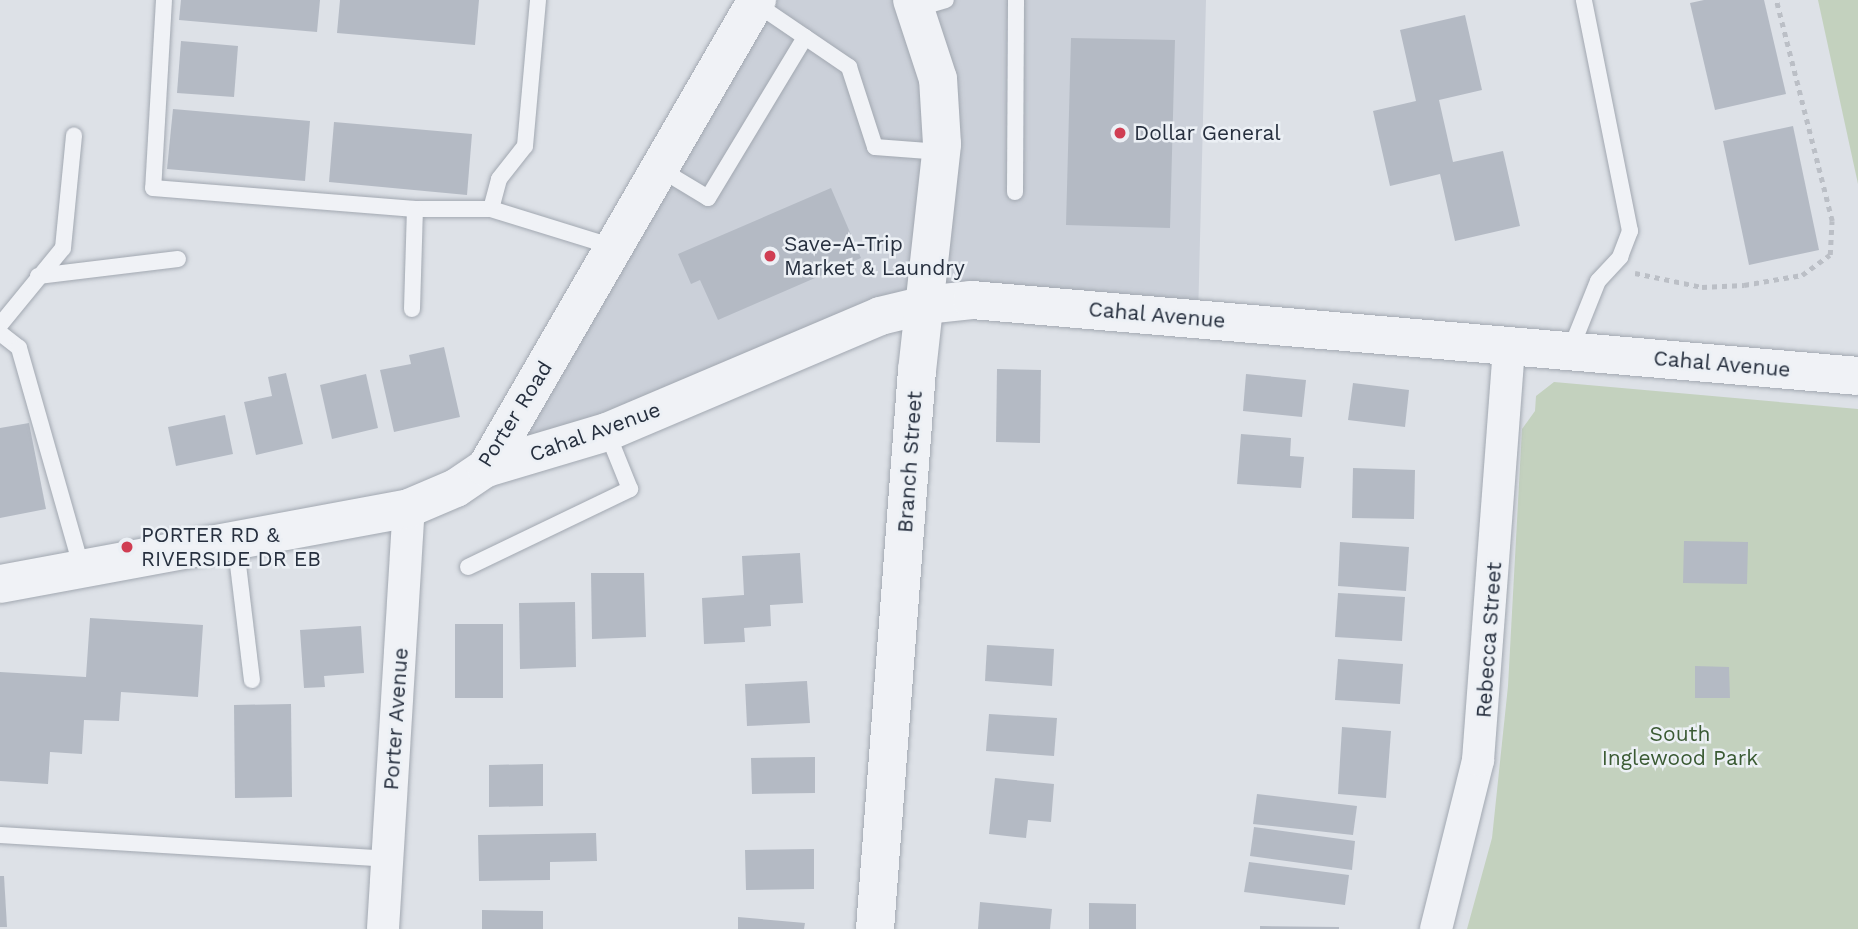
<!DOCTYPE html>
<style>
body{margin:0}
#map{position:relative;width:1858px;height:929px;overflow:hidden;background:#dde1e7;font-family:"Work Sans",sans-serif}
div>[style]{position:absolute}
.built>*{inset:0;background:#cbd0d9}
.green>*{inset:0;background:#c3d1be}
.building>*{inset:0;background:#b4bac4}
.path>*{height:4.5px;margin-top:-2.25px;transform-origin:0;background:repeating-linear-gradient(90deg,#bbbfc6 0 5px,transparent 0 10px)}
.roads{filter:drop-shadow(0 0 2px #a2a8b1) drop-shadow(0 0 2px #a2a8b1)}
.service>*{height:16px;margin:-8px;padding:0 8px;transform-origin:8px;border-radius:8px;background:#f0f2f6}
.minor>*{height:32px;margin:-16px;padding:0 16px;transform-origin:16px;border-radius:16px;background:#f0f2f6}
.tertiary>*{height:38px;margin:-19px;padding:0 19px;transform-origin:19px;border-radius:19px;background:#f0f2f6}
.dots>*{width:19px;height:19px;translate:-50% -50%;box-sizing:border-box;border:4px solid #ecf0f5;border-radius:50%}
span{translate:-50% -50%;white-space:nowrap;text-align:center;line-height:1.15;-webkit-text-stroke:5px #ecf0f5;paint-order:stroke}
.poi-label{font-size:21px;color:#262f3e}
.left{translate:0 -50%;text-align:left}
.street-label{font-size:21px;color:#262f3e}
.park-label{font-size:21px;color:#3a5a33}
</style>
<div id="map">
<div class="built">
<div style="clip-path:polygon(757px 0,1206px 0,1198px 319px,972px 300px,486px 468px)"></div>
</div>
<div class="green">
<div style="clip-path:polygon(1818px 0,1858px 0,1858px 184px)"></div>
<div style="clip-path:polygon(1554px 382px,1858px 409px,1858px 929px,1467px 929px,1492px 838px,1508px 686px,1522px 429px,1535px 411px,1536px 396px)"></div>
</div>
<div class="building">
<div style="clip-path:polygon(181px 0,320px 0,317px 32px,179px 20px)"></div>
<div style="clip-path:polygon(340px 0,479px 0,475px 45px,337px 33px)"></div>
<div style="clip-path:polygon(1704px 0,1764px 0,1786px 94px,1715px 110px,1690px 3px)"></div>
<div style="clip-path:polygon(1465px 15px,1482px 90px,1439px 100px,1453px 162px,1503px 151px,1520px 226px,1455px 241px,1440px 174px,1390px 186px,1373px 111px,1416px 101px,1400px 30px)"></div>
<div style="clip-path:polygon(1071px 38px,1175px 40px,1170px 228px,1066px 225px)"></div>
<div style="clip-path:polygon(181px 41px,238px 46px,234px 97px,177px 93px)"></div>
<div style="clip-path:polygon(173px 109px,310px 121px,305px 181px,167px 169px)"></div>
<div style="clip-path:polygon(334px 122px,472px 134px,467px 195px,329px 182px)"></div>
<div style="clip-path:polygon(1793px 126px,1819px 250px,1749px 265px,1723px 141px)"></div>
<div style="clip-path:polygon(831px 188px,861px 258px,718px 320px,700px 280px,691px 284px,678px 254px)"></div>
<div style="clip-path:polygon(444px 347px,460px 417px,394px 432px,380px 370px,411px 364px,409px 355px)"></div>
<div style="clip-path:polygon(997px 369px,1041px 370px,1040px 443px,996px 442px)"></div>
<div style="clip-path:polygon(286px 373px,303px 444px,256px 455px,244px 402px,272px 396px,268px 377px)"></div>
<div style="clip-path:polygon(366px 374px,378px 428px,332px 439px,320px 385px)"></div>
<div style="clip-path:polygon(1246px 374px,1306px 380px,1302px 417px,1243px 411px)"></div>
<div style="clip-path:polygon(1353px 383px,1409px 390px,1405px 427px,1348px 420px)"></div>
<div style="clip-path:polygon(225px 415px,233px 454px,176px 466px,168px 427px)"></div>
<div style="clip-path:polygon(29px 423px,46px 509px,0 518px,0 428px)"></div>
<div style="clip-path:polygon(1241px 434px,1291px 438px,1290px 456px,1304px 457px,1301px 488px,1237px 484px)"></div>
<div style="clip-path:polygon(1353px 468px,1415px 470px,1414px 519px,1352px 518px)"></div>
<div style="clip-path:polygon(1684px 541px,1748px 542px,1747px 584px,1683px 583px)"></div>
<div style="clip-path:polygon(1340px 542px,1409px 547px,1406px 591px,1338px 586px)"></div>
<div style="clip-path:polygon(800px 553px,803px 603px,770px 605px,771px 626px,744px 628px,745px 642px,704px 644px,702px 598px,744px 595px,742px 556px)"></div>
<div style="clip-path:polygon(591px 573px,644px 573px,646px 637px,592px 639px)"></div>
<div style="clip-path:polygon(1338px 593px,1405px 597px,1402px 641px,1335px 637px)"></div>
<div style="clip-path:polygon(575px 602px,576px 667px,520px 669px,519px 603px)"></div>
<div style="clip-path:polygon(90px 618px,203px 625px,198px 697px,121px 692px,119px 721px,84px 720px,82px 754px,50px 752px,48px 784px,0 781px,0 672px,86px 677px)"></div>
<div style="clip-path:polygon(455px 624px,503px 624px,503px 698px,455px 698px)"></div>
<div style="clip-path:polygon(361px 626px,364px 673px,324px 676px,325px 687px,304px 688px,300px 630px)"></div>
<div style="clip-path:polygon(987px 645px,1054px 649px,1052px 686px,985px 681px)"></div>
<div style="clip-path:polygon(1338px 659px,1403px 664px,1400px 704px,1335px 700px)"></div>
<div style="clip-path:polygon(1695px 666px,1729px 667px,1730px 698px,1695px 698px)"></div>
<div style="clip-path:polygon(807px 681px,810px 723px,747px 726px,745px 684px)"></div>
<div style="clip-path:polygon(291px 704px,292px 797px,235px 798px,234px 705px)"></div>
<div style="clip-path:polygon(989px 714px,1057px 718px,1054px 756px,986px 751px)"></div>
<div style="clip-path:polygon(1342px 727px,1391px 731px,1386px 798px,1338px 794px)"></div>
<div style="clip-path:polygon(815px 757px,815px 793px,752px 794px,751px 758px)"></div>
<div style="clip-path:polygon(543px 764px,543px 806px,489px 807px,489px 765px)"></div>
<div style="clip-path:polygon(995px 778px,1054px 784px,1051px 822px,1028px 820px,1026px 838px,989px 834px)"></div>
<div style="clip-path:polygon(1257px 794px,1357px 806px,1353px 835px,1253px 824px)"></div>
<div style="clip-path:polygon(1254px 827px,1355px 841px,1352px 870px,1250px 856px)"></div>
<div style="clip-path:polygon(596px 833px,597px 861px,550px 862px,550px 880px,479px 881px,478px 835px)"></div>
<div style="clip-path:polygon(814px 849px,814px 889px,746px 890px,745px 850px)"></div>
<div style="clip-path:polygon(1249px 862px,1349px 875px,1345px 905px,1244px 892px)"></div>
<div style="clip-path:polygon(0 876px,4px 876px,7px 927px,0 927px)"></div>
<div style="clip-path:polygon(980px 902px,1052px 909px,1050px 929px,978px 929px)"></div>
<div style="clip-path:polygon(1089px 903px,1136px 904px,1136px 929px,1089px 929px)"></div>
<div style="clip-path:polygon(482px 910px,543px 911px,543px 929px,482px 929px)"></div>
<div style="clip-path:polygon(738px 917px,805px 923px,804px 929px,738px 929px)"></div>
<div style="clip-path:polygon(1260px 926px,1339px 927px,1339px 929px,1260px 929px)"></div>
</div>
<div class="path">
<div style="left:1635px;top:273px;width:68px;rotate:11.8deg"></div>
<div style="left:1702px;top:287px;width:42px;rotate:-2.7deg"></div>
<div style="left:1744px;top:285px;width:59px;rotate:-9.8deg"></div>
<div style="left:1802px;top:275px;width:34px;rotate:-36deg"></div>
<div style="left:1830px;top:255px;width:34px;rotate:-87deg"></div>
<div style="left:1832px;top:221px;width:228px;rotate:-104.2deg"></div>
</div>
<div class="roads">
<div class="service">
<div style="left:164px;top:0;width:188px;rotate:93.3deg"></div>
<div style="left:153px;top:188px;width:263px;rotate:4.6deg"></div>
<div style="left:415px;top:209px;width:76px"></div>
<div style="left:491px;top:209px;width:129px;rotate:17.2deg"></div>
<div style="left:755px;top:3px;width:114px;rotate:34.2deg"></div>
<div style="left:849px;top:67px;width:84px;rotate:72deg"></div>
<div style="left:875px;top:147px;width:66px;rotate:4.3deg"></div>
<div style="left:915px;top:9px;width:32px;rotate:-16deg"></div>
<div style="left:660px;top:169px;width:56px;rotate:31.1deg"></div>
<div style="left:708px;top:198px;width:188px;rotate:-58.9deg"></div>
<div style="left:1015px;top:192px;width:192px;rotate:-89.7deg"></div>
<div style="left:491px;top:209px;width:31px;rotate:-75deg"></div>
<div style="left:499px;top:179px;width:42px;rotate:-51.8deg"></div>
<div style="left:525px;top:146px;width:147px;rotate:-84.9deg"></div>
<div style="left:38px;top:276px;width:141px;rotate:-6.9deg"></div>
<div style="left:412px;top:309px;width:100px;rotate:-88.3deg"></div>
<div style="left:0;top:325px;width:99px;rotate:-50.7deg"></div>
<div style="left:63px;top:248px;width:113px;rotate:-84.4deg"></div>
<div style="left:0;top:333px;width:24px;rotate:38deg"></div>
<div style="left:19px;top:348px;width:230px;rotate:74.1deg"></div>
<div style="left:1570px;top:351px;width:75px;rotate:-68.2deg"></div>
<div style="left:1598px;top:281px;width:33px;rotate:-47deg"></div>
<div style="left:1620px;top:257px;width:28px;rotate:-69deg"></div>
<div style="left:1630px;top:231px;width:236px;rotate:-101.3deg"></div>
<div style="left:235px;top:540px;width:141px;rotate:83.1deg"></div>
<div style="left:468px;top:567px;width:180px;rotate:-25.7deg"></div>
<div style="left:630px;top:489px;width:61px;rotate:-112deg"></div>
<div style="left:0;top:835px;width:388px;rotate:3.5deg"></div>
</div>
<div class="minor">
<div style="left:383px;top:929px;width:422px;rotate:-86.5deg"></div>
<div style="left:1436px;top:929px;width:174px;rotate:-76deg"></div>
<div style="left:1478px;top:760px;width:416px;rotate:-85.7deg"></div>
</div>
<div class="tertiary">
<div style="left:486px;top:468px;width:126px;rotate:-16.6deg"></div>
<div style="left:607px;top:432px;width:297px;rotate:-23deg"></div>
<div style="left:880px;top:316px;width:46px;rotate:-13.7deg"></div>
<div style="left:925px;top:305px;width:47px;rotate:-6.1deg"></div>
<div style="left:972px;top:300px;width:889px;rotate:4.9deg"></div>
<div style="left:0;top:584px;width:416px;rotate:-10.5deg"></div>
<div style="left:409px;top:508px;width:51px;rotate:-23.1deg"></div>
<div style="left:456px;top:488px;width:36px;rotate:-34deg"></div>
<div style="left:486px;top:468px;width:541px;rotate:-59.93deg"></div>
<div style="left:875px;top:929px;width:560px;rotate:-85.7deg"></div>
<div style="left:917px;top:371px;width:228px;rotate:-83.7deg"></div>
<div style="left:942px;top:144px;width:65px;rotate:-93.5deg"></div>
<div style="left:938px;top:79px;width:83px;rotate:-108.2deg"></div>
</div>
</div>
<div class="dots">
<div style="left:1120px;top:133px;background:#d03e53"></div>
<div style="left:770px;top:256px;background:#d03e53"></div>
<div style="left:127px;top:547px;background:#d03e53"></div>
</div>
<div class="poi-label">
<span class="left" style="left:1134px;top:133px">Dollar General</span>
<span class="left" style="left:784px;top:256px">Save-A-Trip<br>Market &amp; Laundry</span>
<span class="left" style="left:141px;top:547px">PORTER RD &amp;<br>RIVERSIDE DR EB</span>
</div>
<div class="street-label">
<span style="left:1157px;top:315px;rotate:5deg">Cahal Avenue</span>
<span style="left:1722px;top:364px;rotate:5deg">Cahal Avenue</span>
<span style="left:515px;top:414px;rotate:-58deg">Porter Road</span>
<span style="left:595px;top:432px;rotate:-20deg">Cahal Avenue</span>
<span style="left:910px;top:462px;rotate:-86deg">Branch Street</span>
<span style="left:1489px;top:640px;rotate:-86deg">Rebecca Street</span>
<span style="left:396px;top:719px;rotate:-86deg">Porter Avenue</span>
</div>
<div class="park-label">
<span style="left:1680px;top:746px">South<br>Inglewood Park</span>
</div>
</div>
